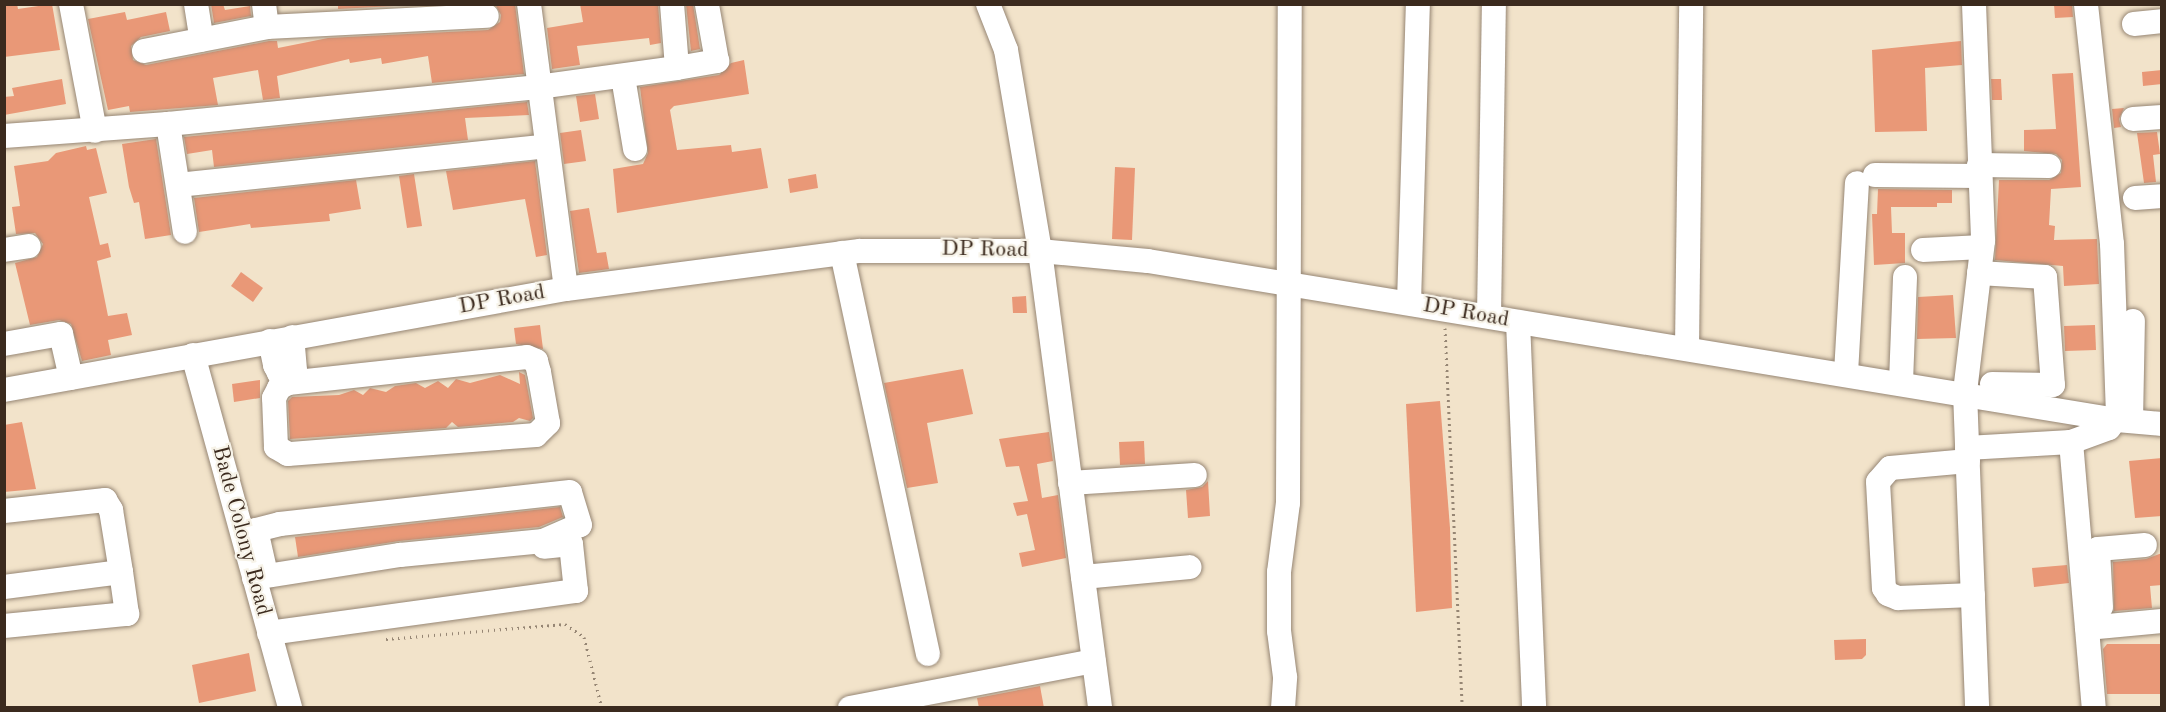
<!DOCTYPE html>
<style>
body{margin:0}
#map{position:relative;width:2166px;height:712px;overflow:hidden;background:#f2e3ca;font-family:"Old Standard TT",serif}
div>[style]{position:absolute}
.building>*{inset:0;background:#e99877}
.path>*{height:3px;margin-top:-1.5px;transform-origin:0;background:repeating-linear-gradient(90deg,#968674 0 1.5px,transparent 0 6px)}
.roads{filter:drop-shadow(0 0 2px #968674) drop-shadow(0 0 2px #968674)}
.minor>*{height:24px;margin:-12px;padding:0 12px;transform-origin:12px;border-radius:12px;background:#fff}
span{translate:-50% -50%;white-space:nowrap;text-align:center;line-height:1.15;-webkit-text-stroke:4.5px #f7f3e8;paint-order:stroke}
.street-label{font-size:22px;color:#3b2a1e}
.frame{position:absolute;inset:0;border:6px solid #3b2a1e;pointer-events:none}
</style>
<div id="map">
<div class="building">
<div style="clip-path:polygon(4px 4px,17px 4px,18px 9px,52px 4px,60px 50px,4px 57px)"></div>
<div style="clip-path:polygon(211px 4px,223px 4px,225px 10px,250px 6px,251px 16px,214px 23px)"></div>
<div style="clip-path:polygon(338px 4px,432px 4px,338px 9px)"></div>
<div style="clip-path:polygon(495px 4px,515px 4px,524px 74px,432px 83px,428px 56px,382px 64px,381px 58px,350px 63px,349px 59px,277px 76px,280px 98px,263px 100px,258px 70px,213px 78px,218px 105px,130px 112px,129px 106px,108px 110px,88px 19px,125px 12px,127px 20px,166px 12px,170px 31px,141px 37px,131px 46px,133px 60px,146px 65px,269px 41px,277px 41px,278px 48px,328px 38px,488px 30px,500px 22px,501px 15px)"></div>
<div style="clip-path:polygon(580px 4px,658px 4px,661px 43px,650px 45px,649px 38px,577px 46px,580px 65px,552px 69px,547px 28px,583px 22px)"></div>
<div style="clip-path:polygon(686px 4px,693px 4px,700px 49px,691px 51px)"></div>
<div style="clip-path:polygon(2054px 4px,2072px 4px,2073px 17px,2055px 18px)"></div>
<div style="clip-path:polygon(1961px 41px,1962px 65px,1925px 68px,1927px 131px,1875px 132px,1872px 50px)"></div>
<div style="clip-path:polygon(744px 60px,749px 94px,674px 106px,670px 110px,677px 150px,731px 145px,732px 152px,761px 148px,768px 188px,617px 213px,613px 169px,643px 164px,648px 153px,640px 87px,719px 75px,731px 63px)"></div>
<div style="clip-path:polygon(2162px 70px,2162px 84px,2143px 86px,2142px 72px)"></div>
<div style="clip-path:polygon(2073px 73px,2081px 187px,2051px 189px,2049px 225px,2055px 226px,2054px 240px,2097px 239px,2099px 284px,2064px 286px,2063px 266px,1995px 260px,1999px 180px,2049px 180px,2061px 173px,2062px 160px,2056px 154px,2024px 151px,2024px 130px,2056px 129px,2052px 74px)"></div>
<div style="clip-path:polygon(62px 79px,66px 104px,4px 115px,4px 97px,14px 96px,12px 88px)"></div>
<div style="clip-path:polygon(1991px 79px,2001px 79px,2002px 100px,1992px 100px)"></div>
<div style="clip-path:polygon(595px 94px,599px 119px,580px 122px,576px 96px)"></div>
<div style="clip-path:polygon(527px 102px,529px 115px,465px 118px,468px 140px,214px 167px,212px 150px,187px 154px,184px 137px)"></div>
<div style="clip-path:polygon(2124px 108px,2119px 119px,2121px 127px,2114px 128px,2112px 109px)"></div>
<div style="clip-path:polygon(581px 130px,586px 161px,564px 164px,560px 133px)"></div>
<div style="clip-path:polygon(2157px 132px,2160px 154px,2153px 155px,2156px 182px,2144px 183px,2137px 133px)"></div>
<div style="clip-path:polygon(156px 139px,171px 235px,145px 239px,139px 202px,134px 203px,129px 187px,122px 144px)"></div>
<div style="clip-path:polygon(86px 146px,87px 150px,96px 148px,107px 193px,89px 197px,100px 245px,108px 243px,111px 257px,97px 261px,108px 316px,127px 313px,132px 335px,108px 340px,111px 355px,82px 361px,71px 324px,59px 320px,30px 325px,15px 263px,37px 257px,43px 244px,35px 233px,16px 234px,12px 207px,20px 206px,14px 166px,48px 161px,56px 153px)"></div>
<div style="clip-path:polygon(535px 161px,547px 255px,536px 257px,525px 199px,453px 210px,446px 171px)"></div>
<div style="clip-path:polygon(1115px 167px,1135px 168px,1132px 240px,1112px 239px)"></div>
<div style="clip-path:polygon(414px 174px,422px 226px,407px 228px,399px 176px)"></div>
<div style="clip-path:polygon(816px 174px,818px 188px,790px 193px,788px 179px)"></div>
<div style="clip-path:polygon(356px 180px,361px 209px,329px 214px,330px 221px,251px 228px,250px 224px,199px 232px,194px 198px)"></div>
<div style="clip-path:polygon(1878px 189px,1952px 190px,1952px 203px,1937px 203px,1937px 207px,1891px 207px,1892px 233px,1905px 233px,1905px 263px,1874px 265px,1872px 214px,1877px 214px)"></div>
<div style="clip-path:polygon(589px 208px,597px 253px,606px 252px,609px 269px,579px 273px,570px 211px)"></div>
<div style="clip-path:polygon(241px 272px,263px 288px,253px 302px,231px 286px)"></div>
<div style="clip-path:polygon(1953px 295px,1956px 338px,1917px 339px,1918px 297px)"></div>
<div style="clip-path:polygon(1026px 296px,1027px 313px,1013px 313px,1012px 297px)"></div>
<div style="clip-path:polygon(540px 325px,543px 349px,516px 344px,514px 328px)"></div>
<div style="clip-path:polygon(2095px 325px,2096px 350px,2065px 351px,2064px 326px)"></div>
<div style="clip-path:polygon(963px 369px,973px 414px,927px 423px,938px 483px,907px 488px,884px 383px)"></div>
<div style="clip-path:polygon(519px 372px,525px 375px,533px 418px,530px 421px,519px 418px,513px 422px,458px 427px,452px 422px,446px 428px,290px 439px,288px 401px,292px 397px,339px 395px,354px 390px,363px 395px,370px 388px,386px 392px,395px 386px,416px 383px,425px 388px,438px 381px,448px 388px,456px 379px,470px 383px,500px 375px,520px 384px)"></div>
<div style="clip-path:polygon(260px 380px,260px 398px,234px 402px,232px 384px)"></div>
<div style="clip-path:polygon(1440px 401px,1450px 528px,1452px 608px,1416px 612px,1406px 404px)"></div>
<div style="clip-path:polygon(22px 422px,36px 489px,4px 492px,4px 425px)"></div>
<div style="clip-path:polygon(1049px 432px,1053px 461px,1037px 464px,1042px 498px,1058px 495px,1066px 558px,1022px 567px,1019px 553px,1035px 550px,1027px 514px,1017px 516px,1013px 503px,1028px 501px,1019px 466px,1006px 467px,999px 439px)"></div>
<div style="clip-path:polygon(1144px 441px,1145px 464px,1120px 465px,1119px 442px)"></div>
<div style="clip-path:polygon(2162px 458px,2162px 516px,2135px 518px,2129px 461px)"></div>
<div style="clip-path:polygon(1208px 481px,1210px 516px,1188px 518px,1186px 490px,1202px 487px)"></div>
<div style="clip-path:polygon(560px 507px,563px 517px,539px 527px,399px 541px,298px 557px,295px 537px)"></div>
<div style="clip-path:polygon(2162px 553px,2162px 585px,2150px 586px,2152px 608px,2114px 611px,2113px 562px,2146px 559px)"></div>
<div style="clip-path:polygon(2067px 565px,2069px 583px,2034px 587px,2032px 568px)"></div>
<div style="clip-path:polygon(1866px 639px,1866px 655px,1862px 659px,1835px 660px,1834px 640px)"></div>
<div style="clip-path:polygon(2107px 644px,2162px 644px,2162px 694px,2107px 694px,2103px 649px)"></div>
<div style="clip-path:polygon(249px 653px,256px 691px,199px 703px,192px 665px)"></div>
<div style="clip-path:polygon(1040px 686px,1044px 708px,979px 708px,977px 698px)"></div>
</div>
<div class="path">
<div style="left:1445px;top:328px;width:380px;rotate:87.4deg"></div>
<div style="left:386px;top:639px;width:180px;rotate:-4.8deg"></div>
<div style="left:565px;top:624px;width:23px;rotate:34deg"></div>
<div style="left:584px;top:637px;width:73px;rotate:75.8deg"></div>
</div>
<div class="roads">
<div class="minor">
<div style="left:71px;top:4px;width:129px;rotate:79.3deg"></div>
<div style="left:196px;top:4px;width:36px;rotate:81deg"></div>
<div style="left:264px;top:4px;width:23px;rotate:83deg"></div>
<div style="left:267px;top:27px;width:220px;rotate:-2.9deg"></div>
<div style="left:529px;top:4px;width:287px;rotate:82.6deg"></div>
<div style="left:672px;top:4px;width:64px;rotate:85.5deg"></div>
<div style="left:988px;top:4px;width:49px;rotate:68.6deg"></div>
<div style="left:1006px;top:50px;width:204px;rotate:80.4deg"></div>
<div style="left:1040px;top:251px;width:461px;rotate:82.5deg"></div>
<div style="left:1974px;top:4px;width:237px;rotate:87.8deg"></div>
<div style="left:1983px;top:241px;width:152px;rotate:96.8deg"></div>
<div style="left:1965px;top:392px;width:316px;rotate:87.8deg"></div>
<div style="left:2134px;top:24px;width:28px;rotate:-6deg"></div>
<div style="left:144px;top:51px;width:125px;rotate:-11deg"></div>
<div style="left:623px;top:77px;width:73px;rotate:80.5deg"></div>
<div style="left:2133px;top:119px;width:29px;rotate:-4deg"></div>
<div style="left:168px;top:124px;width:109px;rotate:81.1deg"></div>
<div style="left:4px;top:136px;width:164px;rotate:-4.2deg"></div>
<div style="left:168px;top:124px;width:372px;rotate:-5.7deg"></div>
<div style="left:538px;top:87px;width:140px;rotate:-7.8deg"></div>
<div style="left:677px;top:68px;width:41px;rotate:-9.9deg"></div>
<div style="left:717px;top:61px;width:57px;rotate:-100.1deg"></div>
<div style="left:1979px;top:165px;width:70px;rotate:0.8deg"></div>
<div style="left:1875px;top:175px;width:104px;rotate:0.6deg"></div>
<div style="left:178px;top:185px;width:370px;rotate:-6deg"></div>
<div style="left:2135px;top:198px;width:27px;rotate:-4deg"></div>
<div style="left:4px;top:250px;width:25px;rotate:-9deg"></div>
<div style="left:1923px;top:250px;width:59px;rotate:-2.9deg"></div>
<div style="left:842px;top:253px;width:410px;rotate:77.9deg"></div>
<div style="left:1979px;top:273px;width:66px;rotate:3.5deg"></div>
<div style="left:2045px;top:277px;width:108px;rotate:85.8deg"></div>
<div style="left:2053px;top:385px;width:61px;rotate:-179.1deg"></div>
<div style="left:1409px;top:303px;width:299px;rotate:-88.3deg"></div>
<div style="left:1489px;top:316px;width:312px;rotate:-89.1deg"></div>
<div style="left:1518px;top:322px;width:386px;rotate:87.6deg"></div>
<div style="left:270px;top:341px;width:25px;rotate:78deg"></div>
<div style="left:275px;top:365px;width:9px;rotate:63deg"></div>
<div style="left:279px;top:373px;width:8px;rotate:14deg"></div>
<div style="left:287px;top:375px;width:9px;rotate:-32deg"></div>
<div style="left:295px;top:370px;width:33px;rotate:-95deg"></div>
<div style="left:4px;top:344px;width:58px;rotate:-10deg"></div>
<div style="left:61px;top:334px;width:45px;rotate:77.2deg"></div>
<div style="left:1687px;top:348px;width:344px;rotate:-89.3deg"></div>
<div style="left:193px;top:355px;width:366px;rotate:74.6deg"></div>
<div style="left:527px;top:357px;width:10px;rotate:24deg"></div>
<div style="left:536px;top:361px;width:11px;rotate:75deg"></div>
<div style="left:539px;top:372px;width:52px;rotate:80deg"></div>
<div style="left:548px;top:423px;width:17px;rotate:135deg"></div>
<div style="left:536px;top:435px;width:249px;rotate:175.6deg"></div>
<div style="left:288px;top:454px;width:14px;rotate:-150deg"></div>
<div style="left:276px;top:447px;width:49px;rotate:-92.3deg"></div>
<div style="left:274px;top:398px;width:11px;rotate:-63deg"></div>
<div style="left:279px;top:388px;width:10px;rotate:-29deg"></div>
<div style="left:288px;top:383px;width:240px;rotate:-6.2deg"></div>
<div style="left:1846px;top:373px;width:190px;rotate:-86.7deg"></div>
<div style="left:1901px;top:382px;width:105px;rotate:-87.8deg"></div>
<div style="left:4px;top:390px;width:571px;rotate:-10.19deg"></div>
<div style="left:566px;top:289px;width:296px;rotate:-7.4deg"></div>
<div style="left:860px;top:251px;width:180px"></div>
<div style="left:1040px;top:251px;width:108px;rotate:5.3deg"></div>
<div style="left:1148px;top:261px;width:982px;rotate:9.32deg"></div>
<div style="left:2117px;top:420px;width:45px;rotate:5.1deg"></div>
<div style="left:2131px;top:421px;width:100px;rotate:-88.9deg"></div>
<div style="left:2071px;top:442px;width:267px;rotate:85.1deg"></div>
<div style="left:1967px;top:448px;width:104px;rotate:-3.3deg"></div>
<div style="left:2071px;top:442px;width:40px;rotate:-20.2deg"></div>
<div style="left:2109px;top:428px;width:16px;rotate:-55deg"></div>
<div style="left:2118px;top:415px;width:171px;rotate:-92deg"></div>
<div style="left:2112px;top:244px;width:241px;rotate:-96.2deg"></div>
<div style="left:1968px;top:461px;width:78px;rotate:174.9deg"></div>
<div style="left:1890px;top:468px;width:18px;rotate:131deg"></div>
<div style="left:1878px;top:482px;width:106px;rotate:86.8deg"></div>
<div style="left:1884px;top:588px;width:7px;rotate:56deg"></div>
<div style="left:1888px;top:594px;width:11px;rotate:22deg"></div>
<div style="left:1898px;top:598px;width:75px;rotate:-2.3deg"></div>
<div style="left:1070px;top:483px;width:125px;rotate:-3.7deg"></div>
<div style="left:4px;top:511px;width:102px;rotate:-6.2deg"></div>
<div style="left:105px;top:500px;width:12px;rotate:59deg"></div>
<div style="left:111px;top:510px;width:63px;rotate:80.8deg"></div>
<div style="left:121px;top:572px;width:118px;rotate:172.7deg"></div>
<div style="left:1083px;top:577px;width:107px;rotate:-5.3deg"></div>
<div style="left:254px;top:578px;width:148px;rotate:-9deg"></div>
<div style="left:400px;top:555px;width:144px;rotate:-5.6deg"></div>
<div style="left:543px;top:541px;width:40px;rotate:-23.4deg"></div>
<div style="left:580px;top:525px;width:34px;rotate:-107deg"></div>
<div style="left:570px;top:492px;width:292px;rotate:173.7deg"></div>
<div style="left:280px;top:524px;width:25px;rotate:166deg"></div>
<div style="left:256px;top:530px;width:45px;rotate:77.2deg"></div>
<div style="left:2101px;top:607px;width:58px;rotate:-93deg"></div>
<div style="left:2098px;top:549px;width:47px;rotate:-4.9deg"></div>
<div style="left:4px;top:626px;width:124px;rotate:-5.6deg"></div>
<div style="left:127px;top:614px;width:42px;rotate:-98.1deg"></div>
<div style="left:2087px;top:628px;width:75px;rotate:-5.3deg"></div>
<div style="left:269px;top:633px;width:310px;rotate:-7.8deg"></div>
<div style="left:576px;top:591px;width:47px;rotate:-96.1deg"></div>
<div style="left:571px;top:544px;width:27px;rotate:174deg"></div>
<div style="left:850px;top:708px;width:248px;rotate:-10.9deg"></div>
<div style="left:1283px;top:708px;width:31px;rotate:-86deg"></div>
<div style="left:1285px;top:677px;width:46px;rotate:-97.4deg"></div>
<div style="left:1279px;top:631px;width:59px;rotate:-90deg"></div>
<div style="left:1279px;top:572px;width:70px;rotate:-82.6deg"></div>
<div style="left:1288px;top:503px;width:499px;rotate:-89.8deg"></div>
</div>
</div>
<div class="street-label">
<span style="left:985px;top:250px;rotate:1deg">DP Road</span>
<span style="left:502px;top:300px;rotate:-10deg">DP Road</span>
<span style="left:1466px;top:313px;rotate:10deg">DP Road</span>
<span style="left:241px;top:531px;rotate:75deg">Bade Colony Road</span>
</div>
<div class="frame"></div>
</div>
